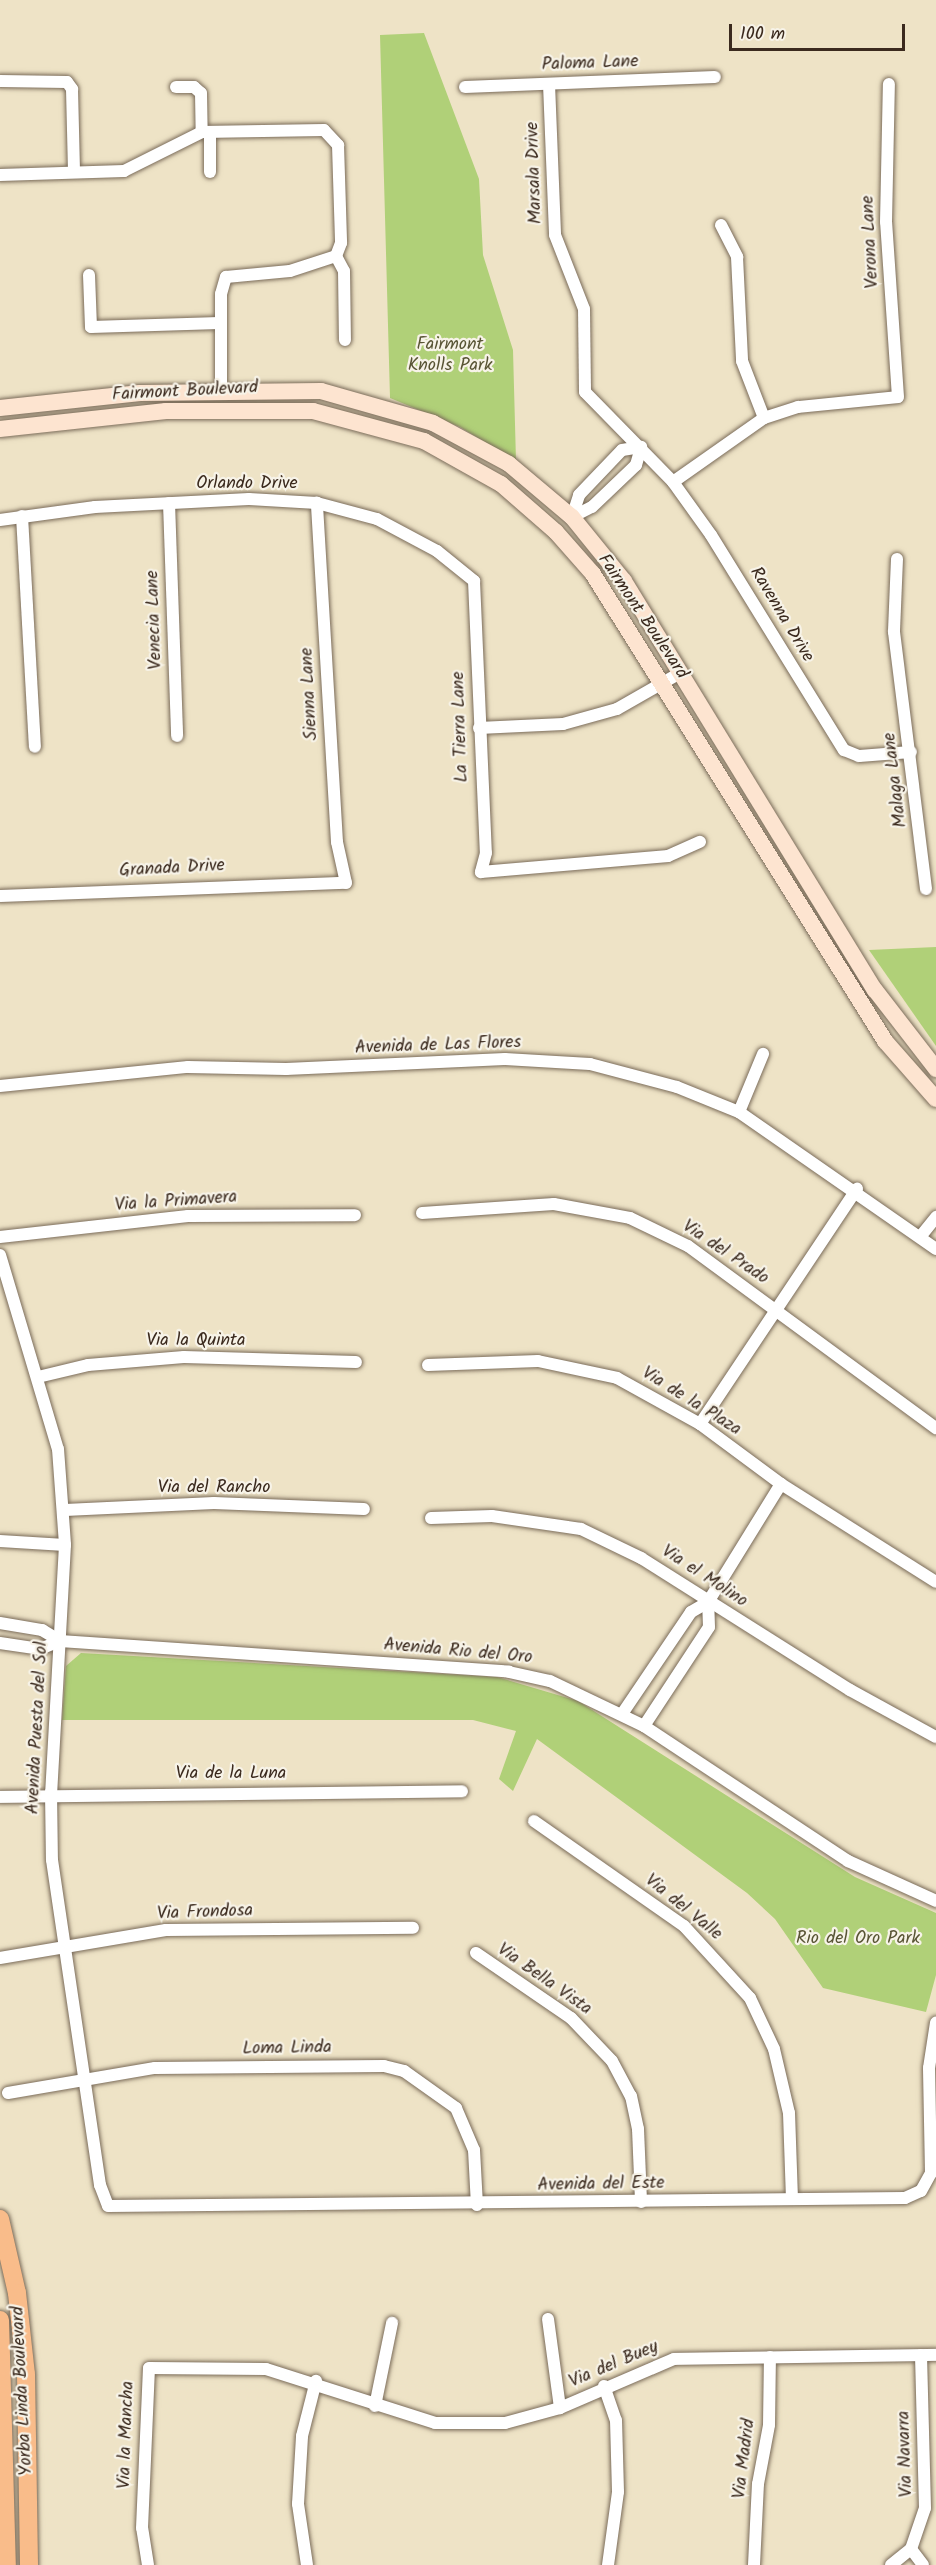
<!DOCTYPE html>
<style>
body{margin:0}
#map{position:relative;width:936px;height:2565px;overflow:hidden;background:#eee3c6;font-family:Kalam,sans-serif}
div>[style]{position:absolute}
.green>*{inset:0;background:#b0d078}
.roads{filter:drop-shadow(0 0 2px #7a6b59) drop-shadow(0 0 2px #7a6b59)}
.street>*{height:12px;margin:-6px;padding:0 6px;transform-origin:6px;border-radius:6px;background:#fff}
.secondary>*{height:16px;margin:-8px;padding:0 8px;transform-origin:8px;border-radius:8px;background:#fde4d0}
.primary>*{height:18px;margin:-9px;padding:0 9px;transform-origin:9px;border-radius:9px;background:#f9bc8a}
span{translate:-50% -50%;white-space:nowrap;text-align:center;line-height:1.15;-webkit-text-stroke:4.5px #f7f3e8;paint-order:stroke}
.street-label{font-size:18px;color:#3b2a1e}
.park-label{font-size:18px;color:#585434}
.scale{position:absolute;left:729px;top:24px;width:176px;height:27px;box-sizing:border-box;border:3px solid #3b2a1e;border-top:0;padding-left:8px;font-size:18px;line-height:21px;white-space:nowrap;color:#3b2a1e;-webkit-text-stroke:4px #f7f3e8;paint-order:stroke}
</style>
<div id="map">
<div class="green">
<div style="clip-path:polygon(424px 33px,479px 179px,483px 255px,513px 350px,516px 461px,460px 427px,390px 398px,380px 35px)"></div>
<div style="clip-path:polygon(936px 947px,936px 1046px,869px 950px)"></div>
<div style="clip-path:polygon(81px 1653px,497px 1677px,578px 1701px,855px 1877px,936px 1913px,936px 1975px,926px 2012px,823px 1988px,775px 1919px,747px 1893px,537px 1739px,513px 1791px,499px 1779px,516px 1731px,473px 1720px,62px 1720px,66px 1666px)"></div>
</div>
<div class="roads">
<div class="street">
<div style="left:0;top:81px;width:67px;rotate:0.9deg"></div>
<div style="left:67px;top:82px;width:9px;rotate:54deg"></div>
<div style="left:72px;top:89px;width:83px;rotate:88.6deg"></div>
<div style="left:549px;top:84px;width:151px;rotate:87.7deg"></div>
<div style="left:555px;top:235px;width:79px;rotate:68.6deg"></div>
<div style="left:584px;top:309px;width:83px;rotate:89.3deg"></div>
<div style="left:585px;top:392px;width:126px;rotate:45.6deg"></div>
<div style="left:673px;top:482px;width:65px;rotate:54.4deg"></div>
<div style="left:711px;top:535px;width:253px;rotate:58.3deg"></div>
<div style="left:844px;top:750px;width:16px;rotate:22deg"></div>
<div style="left:859px;top:756px;width:52px;rotate:-4.4deg"></div>
<div style="left:176px;top:87px;width:18px"></div>
<div style="left:194px;top:87px;width:9px;rotate:41deg"></div>
<div style="left:201px;top:93px;width:39px;rotate:89deg"></div>
<div style="left:465px;top:87px;width:250px;rotate:-2.3deg"></div>
<div style="left:210px;top:134px;width:38px;rotate:90deg"></div>
<div style="left:0;top:175px;width:124px;rotate:-1.8deg"></div>
<div style="left:124px;top:171px;width:87px;rotate:-26.6deg"></div>
<div style="left:202px;top:132px;width:122px;rotate:-0.9deg"></div>
<div style="left:324px;top:130px;width:21px;rotate:47deg"></div>
<div style="left:338px;top:145px;width:98px;rotate:88.2deg"></div>
<div style="left:341px;top:243px;width:14px;rotate:111deg"></div>
<div style="left:336px;top:256px;width:17px;rotate:62deg"></div>
<div style="left:344px;top:271px;width:69px;rotate:89.2deg"></div>
<div style="left:721px;top:225px;width:36px;rotate:63deg"></div>
<div style="left:737px;top:257px;width:104px;rotate:87.2deg"></div>
<div style="left:742px;top:361px;width:61px;rotate:68.9deg"></div>
<div style="left:89px;top:275px;width:52px;rotate:87.8deg"></div>
<div style="left:91px;top:327px;width:128px;rotate:-1.8deg"></div>
<div style="left:221px;top:389px;width:95px;rotate:-90deg"></div>
<div style="left:221px;top:294px;width:18px;rotate:-74deg"></div>
<div style="left:226px;top:277px;width:64px;rotate:-5.4deg"></div>
<div style="left:290px;top:271px;width:48px;rotate:-18.1deg"></div>
<div style="left:673px;top:482px;width:111px;rotate:-35.1deg"></div>
<div style="left:764px;top:418px;width:36px;rotate:-18deg"></div>
<div style="left:798px;top:407px;width:100px;rotate:-5.7deg"></div>
<div style="left:898px;top:397px;width:175px;rotate:-93.9deg"></div>
<div style="left:886px;top:222px;width:138px;rotate:-88.8deg"></div>
<div style="left:169px;top:503px;width:233px;rotate:88deg"></div>
<div style="left:22px;top:516px;width:231px;rotate:86.8deg"></div>
<div style="left:572px;top:517px;width:23px;rotate:-72deg"></div>
<div style="left:579px;top:495px;width:62px;rotate:-46.3deg"></div>
<div style="left:622px;top:450px;width:19px;rotate:-9deg"></div>
<div style="left:572px;top:517px;width:22px;rotate:-27deg"></div>
<div style="left:592px;top:507px;width:61px;rotate:-43.7deg"></div>
<div style="left:636px;top:465px;width:19px;rotate:-74deg"></div>
<div style="left:0;top:520px;width:96px;rotate:-7.8deg"></div>
<div style="left:95px;top:507px;width:154px;rotate:-3deg"></div>
<div style="left:249px;top:499px;width:68px;rotate:3.4deg"></div>
<div style="left:317px;top:503px;width:62px;rotate:14.9deg"></div>
<div style="left:377px;top:519px;width:68px;rotate:28.1deg"></div>
<div style="left:437px;top:551px;width:48px;rotate:39deg"></div>
<div style="left:474px;top:581px;width:272px;rotate:87.5deg"></div>
<div style="left:486px;top:853px;width:20px;rotate:105deg"></div>
<div style="left:481px;top:872px;width:188px;rotate:-4.9deg"></div>
<div style="left:668px;top:856px;width:35px;rotate:-24deg"></div>
<div style="left:897px;top:559px;width:73px;rotate:92.4deg"></div>
<div style="left:894px;top:632px;width:259px;rotate:82.9deg"></div>
<div style="left:479px;top:728px;width:84px;rotate:-2.7deg"></div>
<div style="left:563px;top:724px;width:56px;rotate:-15.5deg"></div>
<div style="left:617px;top:709px;width:73px;rotate:-29.7deg"></div>
<div style="left:0;top:896px;width:346px;rotate:-2.2deg"></div>
<div style="left:346px;top:883px;width:42px;rotate:-102.4deg"></div>
<div style="left:337px;top:842px;width:340px;rotate:-93.4deg"></div>
<div style="left:0;top:1086px;width:189px;rotate:-5.8deg"></div>
<div style="left:188px;top:1067px;width:98px;rotate:1.2deg"></div>
<div style="left:286px;top:1069px;width:219px;rotate:-2.6deg"></div>
<div style="left:505px;top:1059px;width:85px;rotate:3.4deg"></div>
<div style="left:590px;top:1064px;width:90px;rotate:14.8deg"></div>
<div style="left:677px;top:1087px;width:67px;rotate:22deg"></div>
<div style="left:739px;top:1112px;width:240px;rotate:34.8deg"></div>
<div style="left:739px;top:1112px;width:63px;rotate:-67.5deg"></div>
<div style="left:422px;top:1213px;width:132px;rotate:-3.9deg"></div>
<div style="left:554px;top:1204px;width:77px;rotate:10.4deg"></div>
<div style="left:630px;top:1218px;width:64px;rotate:25.8deg"></div>
<div style="left:688px;top:1246px;width:308px;rotate:36.3deg"></div>
<div style="left:0;top:1237px;width:189px;rotate:-6.4deg"></div>
<div style="left:188px;top:1216px;width:167px;rotate:-0.3deg"></div>
<div style="left:920px;top:1237px;width:26px;rotate:-51deg"></div>
<div style="left:0;top:1255px;width:202px;rotate:73.4deg"></div>
<div style="left:58px;top:1449px;width:96px;rotate:85.8deg"></div>
<div style="left:65px;top:1545px;width:247px;rotate:93.2deg"></div>
<div style="left:51px;top:1792px;width:68px;rotate:89.2deg"></div>
<div style="left:52px;top:1860px;width:329px;rotate:81.6deg"></div>
<div style="left:100px;top:2185px;width:22px;rotate:69deg"></div>
<div style="left:108px;top:2206px;width:797px;rotate:-0.58deg"></div>
<div style="left:905px;top:2198px;width:17px;rotate:-24deg"></div>
<div style="left:921px;top:2191px;width:21px;rotate:-61deg"></div>
<div style="left:931px;top:2173px;width:105px;rotate:-91.1deg"></div>
<div style="left:929px;top:2068px;width:46px;rotate:-81.2deg"></div>
<div style="left:428px;top:1365px;width:110px;rotate:-2.1deg"></div>
<div style="left:538px;top:1361px;width:81px;rotate:12.1deg"></div>
<div style="left:617px;top:1378px;width:95px;rotate:29deg"></div>
<div style="left:700px;top:1424px;width:101px;rotate:36.5deg"></div>
<div style="left:781px;top:1484px;width:183px;rotate:32.3deg"></div>
<div style="left:38px;top:1377px;width:51px;rotate:-13.5deg"></div>
<div style="left:88px;top:1365px;width:96px;rotate:-4.8deg"></div>
<div style="left:184px;top:1357px;width:172px;rotate:1.7deg"></div>
<div style="left:700px;top:1424px;width:283px;rotate:-56.3deg"></div>
<div style="left:65px;top:1510px;width:149px;rotate:-2.7deg"></div>
<div style="left:214px;top:1503px;width:150px;rotate:2.3deg"></div>
<div style="left:431px;top:1518px;width:61px;rotate:-1.9deg"></div>
<div style="left:492px;top:1516px;width:90px;rotate:8.3deg"></div>
<div style="left:581px;top:1529px;width:67px;rotate:25.8deg"></div>
<div style="left:641px;top:1558px;width:247px;rotate:32.3deg"></div>
<div style="left:850px;top:1690px;width:98px;rotate:28.7deg"></div>
<div style="left:0;top:1541px;width:65px;rotate:3.5deg"></div>
<div style="left:0;top:1623px;width:43px;rotate:9.5deg"></div>
<div style="left:42px;top:1630px;width:21px;rotate:31deg"></div>
<div style="left:60px;top:1641px;width:450px;rotate:3.9deg"></div>
<div style="left:509px;top:1672px;width:42px;rotate:12.4deg"></div>
<div style="left:550px;top:1681px;width:104px;rotate:25.6deg"></div>
<div style="left:644px;top:1726px;width:245px;rotate:33.5deg"></div>
<div style="left:848px;top:1861px;width:97px;rotate:24.4deg"></div>
<div style="left:0;top:1643px;width:40px;rotate:8.5deg"></div>
<div style="left:40px;top:1649px;width:22px;rotate:-22deg"></div>
<div style="left:622px;top:1714px;width:123px;rotate:-55.9deg"></div>
<div style="left:691px;top:1612px;width:20px;rotate:-30deg"></div>
<div style="left:708px;top:1602px;width:139px;rotate:-58.3deg"></div>
<div style="left:644px;top:1726px;width:118px;rotate:-56.7deg"></div>
<div style="left:709px;top:1627px;width:25px;rotate:-92deg"></div>
<div style="left:0;top:1797px;width:462px;rotate:-0.7deg"></div>
<div style="left:534px;top:1821px;width:183px;rotate:35deg"></div>
<div style="left:684px;top:1926px;width:98px;rotate:47.5deg"></div>
<div style="left:750px;top:1998px;width:56px;rotate:64.8deg"></div>
<div style="left:774px;top:2049px;width:66px;rotate:76.8deg"></div>
<div style="left:789px;top:2113px;width:84px;rotate:88deg"></div>
<div style="left:476px;top:1953px;width:115px;rotate:34.4deg"></div>
<div style="left:571px;top:2018px;width:59px;rotate:46.4deg"></div>
<div style="left:612px;top:2061px;width:40px;rotate:62deg"></div>
<div style="left:631px;top:2096px;width:34px;rotate:78deg"></div>
<div style="left:638px;top:2129px;width:73px;rotate:87.6deg"></div>
<div style="left:0;top:1958px;width:168px;rotate:-9.6deg"></div>
<div style="left:166px;top:1930px;width:247px;rotate:-0.5deg"></div>
<div style="left:8px;top:2093px;width:149px;rotate:-9.7deg"></div>
<div style="left:155px;top:2068px;width:229px;rotate:-0.5deg"></div>
<div style="left:384px;top:2066px;width:21px;rotate:14deg"></div>
<div style="left:404px;top:2071px;width:64px;rotate:35.4deg"></div>
<div style="left:456px;top:2108px;width:46px;rotate:66.8deg"></div>
<div style="left:474px;top:2150px;width:55px;rotate:86.9deg"></div>
<div style="left:548px;top:2319px;width:90px;rotate:82.3deg"></div>
<div style="left:604px;top:2386px;width:36px;rotate:71deg"></div>
<div style="left:616px;top:2420px;width:72px;rotate:88.4deg"></div>
<div style="left:618px;top:2492px;width:74px;rotate:97.8deg"></div>
<div style="left:375px;top:2406px;width:85px;rotate:-78.4deg"></div>
<div style="left:911px;top:2549px;width:43px;rotate:-71.1deg"></div>
<div style="left:925px;top:2508px;width:153px;rotate:-91.5deg"></div>
<div style="left:911px;top:2549px;width:20px;rotate:53deg"></div>
<div style="left:148px;top:2565px;width:37px;rotate:-99deg"></div>
<div style="left:142px;top:2528px;width:160px;rotate:-87.5deg"></div>
<div style="left:149px;top:2368px;width:117px;rotate:0.5deg"></div>
<div style="left:266px;top:2369px;width:177px;rotate:17.7deg"></div>
<div style="left:435px;top:2423px;width:70px"></div>
<div style="left:505px;top:2423px;width:57px;rotate:-15.3deg"></div>
<div style="left:560px;top:2408px;width:124px;rotate:-23.3deg"></div>
<div style="left:674px;top:2359px;width:262px;rotate:-0.9deg"></div>
<div style="left:307px;top:2565px;width:62px;rotate:-98.4deg"></div>
<div style="left:298px;top:2504px;width:68px;rotate:-86.6deg"></div>
<div style="left:302px;top:2436px;width:57px;rotate:-75.7deg"></div>
<div style="left:754px;top:2565px;width:81px;rotate:-87.2deg"></div>
<div style="left:758px;top:2484px;width:60px;rotate:-79.4deg"></div>
<div style="left:769px;top:2425px;width:68px;rotate:-89.2deg"></div>
<div style="left:891px;top:2565px;width:26px;rotate:-39deg"></div>
</div>
<div class="secondary">
<div style="left:0;top:408px;width:141px;rotate:-6.1deg"></div>
<div style="left:140px;top:393px;width:181px;rotate:-0.6deg"></div>
<div style="left:321px;top:391px;width:116px;rotate:15.9deg"></div>
<div style="left:433px;top:423px;width:86px;rotate:28.3deg"></div>
<div style="left:509px;top:464px;width:82px;rotate:40.1deg"></div>
<div style="left:572px;top:517px;width:82px;rotate:50.9deg"></div>
<div style="left:624px;top:581px;width:480px;rotate:58.5deg"></div>
<div style="left:875px;top:990px;width:100px;rotate:52.3deg"></div>
<div style="left:0;top:429px;width:167px;rotate:-6.2deg"></div>
<div style="left:166px;top:411px;width:147px"></div>
<div style="left:313px;top:411px;width:115px;rotate:15.1deg"></div>
<div style="left:424px;top:441px;width:88px;rotate:29.2deg"></div>
<div style="left:501px;top:484px;width:73px;rotate:41.1deg"></div>
<div style="left:556px;top:532px;width:56px;rotate:48.6deg"></div>
<div style="left:593px;top:574px;width:551px;rotate:57.98deg"></div>
<div style="left:885px;top:1041px;width:77px;rotate:48.7deg"></div>
</div>
<div class="primary">
<div style="left:0;top:2219px;width:76px;rotate:77.1deg"></div>
<div style="left:17px;top:2293px;width:81px;rotate:83.7deg"></div>
<div style="left:26px;top:2374px;width:191px;rotate:89.1deg"></div>
<div style="left:0;top:2320px;width:245px;rotate:88.4deg"></div>
</div>
</div>
<div class="street-label">
<span style="left:590px;top:64px;rotate:-2deg">Paloma Lane</span>
<span style="left:535px;top:173px;rotate:-92deg">Marsala Drive</span>
<span style="left:871px;top:242px;rotate:-93deg">Verona Lane</span>
<span style="left:185px;top:392px;rotate:-3deg">Fairmont Boulevard</span>
<span style="left:247px;top:484px">Orlando Drive</span>
<span style="left:781px;top:615px;rotate:59deg">Ravenna Drive</span>
<span style="left:642px;top:617px;rotate:56deg">Fairmont Boulevard</span>
<span style="left:155px;top:620px;rotate:-92deg">Venecia Lane</span>
<span style="left:310px;top:694px;rotate:-93deg">Sienna Lane</span>
<span style="left:461px;top:727px;rotate:-92deg">La Tierra Lane</span>
<span style="left:896px;top:780px;rotate:-97deg">Malaga Lane</span>
<span style="left:172px;top:869px;rotate:-3deg">Granada Drive</span>
<span style="left:438px;top:1046px;rotate:-2deg">Avenida de Las Flores</span>
<span style="left:176px;top:1202px;rotate:-4deg">Via la Primavera</span>
<span style="left:725px;top:1253px;rotate:34deg">Via del Prado</span>
<span style="left:196px;top:1341px">Via la Quinta</span>
<span style="left:691px;top:1402px;rotate:32deg">Via de la Plaza</span>
<span style="left:214px;top:1488px">Via del Rancho</span>
<span style="left:704px;top:1577px;rotate:33deg">Via el Molino</span>
<span style="left:458px;top:1652px;rotate:5deg">Avenida Rio del Oro</span>
<span style="left:38px;top:1728px;rotate:-87deg">Avenida Puesta del Sol</span>
<span style="left:231px;top:1774px">Via de la Luna</span>
<span style="left:683px;top:1908px;rotate:39deg">Via del Valle</span>
<span style="left:205px;top:1913px;rotate:-2deg">Via Frondosa</span>
<span style="left:544px;top:1980px;rotate:35deg">Via Bella Vista</span>
<span style="left:287px;top:2049px;rotate:-1deg">Loma Linda</span>
<span style="left:601px;top:2185px;rotate:-1deg">Avenida del Este</span>
<span style="left:614px;top:2365px;rotate:-23deg">Via del Buey</span>
<span style="left:23px;top:2391px;rotate:-93deg">Yorba Linda Boulevard</span>
<span style="left:127px;top:2435px;rotate:-88deg">Via la Mancha</span>
<span style="left:906px;top:2454px;rotate:-92deg">Via Navarra</span>
<span style="left:745px;top:2459px;rotate:-83deg">Via Madrid</span>
</div>
<div class="park-label">
<span style="left:450px;top:356px">Fairmont<br>Knolls Park</span>
<span style="left:858px;top:1939px">Rio del Oro Park</span>
</div>
<div class="scale">100 m</div>
</div>
